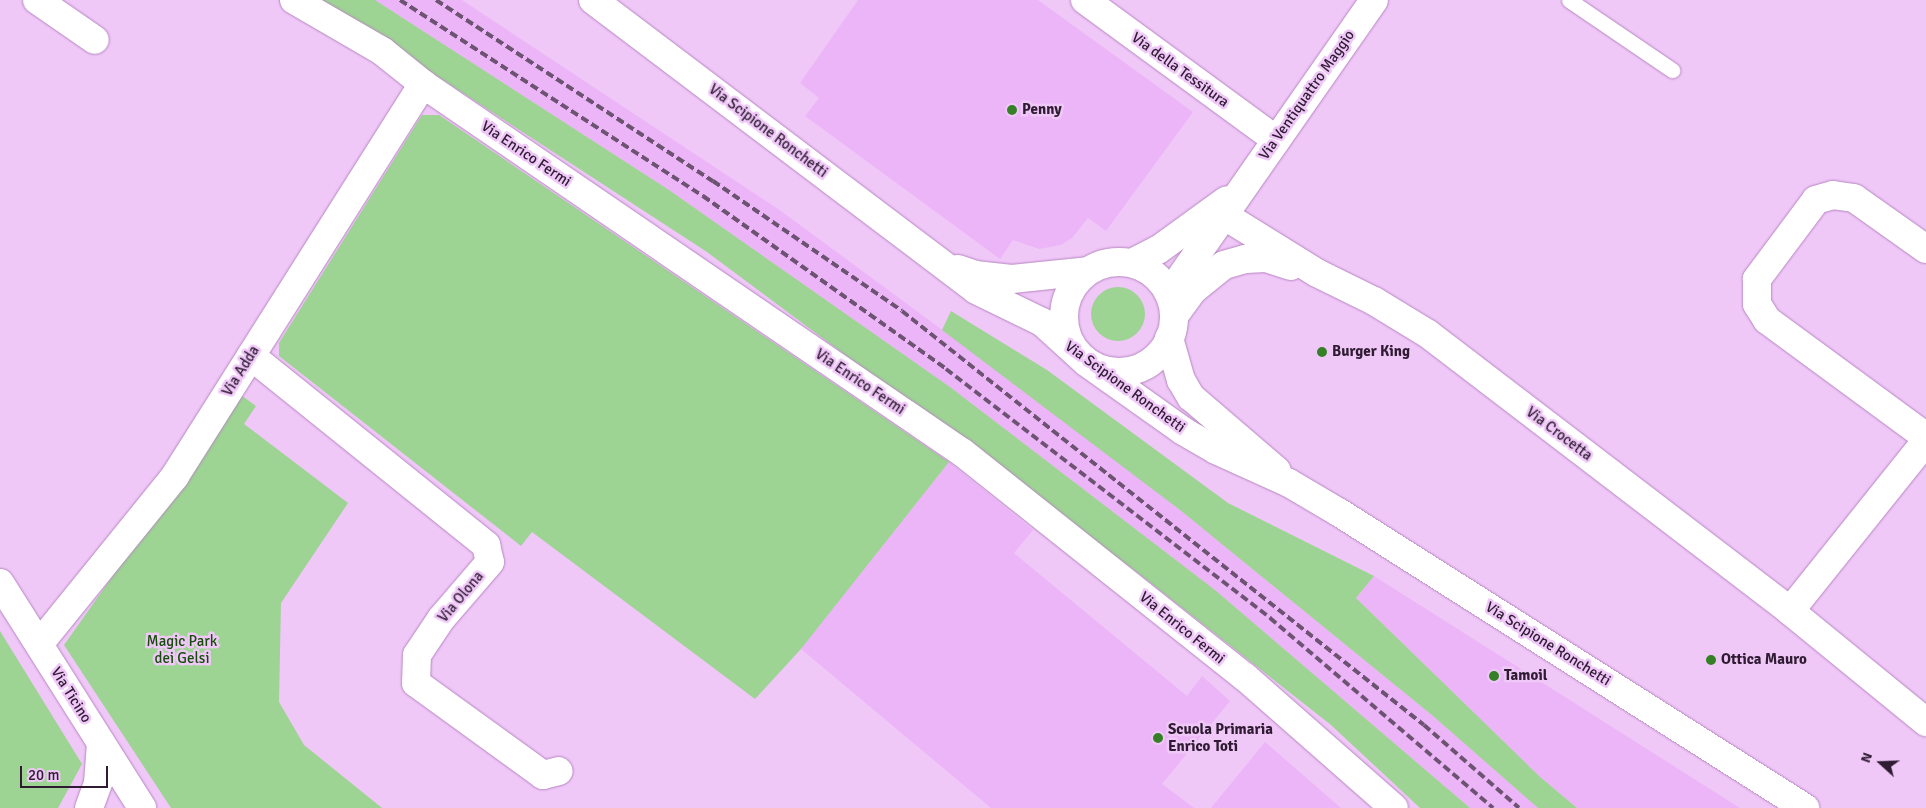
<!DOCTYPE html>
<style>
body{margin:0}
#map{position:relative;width:1926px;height:808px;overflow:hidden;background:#f0c8f8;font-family:Signika,sans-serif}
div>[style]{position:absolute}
.built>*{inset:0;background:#ecb5f7}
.green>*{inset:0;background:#9dd393}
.round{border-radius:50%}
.roads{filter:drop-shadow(0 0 1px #b787c1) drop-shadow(0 0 1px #b787c1)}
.service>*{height:15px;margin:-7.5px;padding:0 7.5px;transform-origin:7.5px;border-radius:7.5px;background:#fff}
.minor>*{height:28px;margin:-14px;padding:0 14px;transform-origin:14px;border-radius:14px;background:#fff}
.secondary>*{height:28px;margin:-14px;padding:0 14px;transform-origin:14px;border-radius:14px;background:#fff}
.secondary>.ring{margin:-14px;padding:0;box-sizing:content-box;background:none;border:28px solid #fff;border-radius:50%}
.rail>*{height:4px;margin-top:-2px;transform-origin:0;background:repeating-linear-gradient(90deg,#6d5372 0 8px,transparent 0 12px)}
.dots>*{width:14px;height:14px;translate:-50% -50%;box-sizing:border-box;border:2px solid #f0c8f8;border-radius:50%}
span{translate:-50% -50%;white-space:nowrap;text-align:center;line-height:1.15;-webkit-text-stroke:5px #f0c8f8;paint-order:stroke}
.street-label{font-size:15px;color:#2f1c33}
.poi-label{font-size:15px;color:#2f1c33;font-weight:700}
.left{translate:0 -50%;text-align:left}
.park-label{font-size:15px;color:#144d08}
.north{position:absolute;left:1856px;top:738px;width:50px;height:50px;-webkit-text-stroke:4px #f0c8f8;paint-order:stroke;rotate:290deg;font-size:14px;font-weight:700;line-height:20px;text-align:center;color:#2f1c33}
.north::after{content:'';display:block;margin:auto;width:18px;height:22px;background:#2f1c33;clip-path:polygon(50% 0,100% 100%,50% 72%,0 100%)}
.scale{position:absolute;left:20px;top:766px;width:88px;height:22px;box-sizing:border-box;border:2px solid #2f1c33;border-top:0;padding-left:6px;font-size:15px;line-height:18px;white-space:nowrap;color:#2f1c33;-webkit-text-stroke:4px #f0c8f8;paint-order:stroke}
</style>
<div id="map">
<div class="built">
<div style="clip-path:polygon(375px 0,462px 0,781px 211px,1032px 396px,1180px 510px,1433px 716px,1538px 808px,1470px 808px,1215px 590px,950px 387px,669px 190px)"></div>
<div style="clip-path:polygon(858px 0,1038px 0,1193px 112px,1106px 231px,1088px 218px,1072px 238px,1061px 245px,1039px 249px,1013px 240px,1000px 259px,805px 116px,819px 98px,800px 83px)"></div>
<div style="clip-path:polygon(949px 462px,1033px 530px,1014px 553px,1187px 696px,1202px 676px,1230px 701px,1162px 784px,1194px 808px,991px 808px,801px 649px)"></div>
<div style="clip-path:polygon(1374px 576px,1740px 808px,1577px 808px,1539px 776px,1356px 598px)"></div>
<div style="clip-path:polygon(1265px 742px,1341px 808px,1211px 808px)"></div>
</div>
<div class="green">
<div style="clip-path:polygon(320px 0,375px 0,669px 190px,950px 387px,1215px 590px,1470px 808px,1420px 808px,1331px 725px,1134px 570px,707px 252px)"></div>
<div style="clip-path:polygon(422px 115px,439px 115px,949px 462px,801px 649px,755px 699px,532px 532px,521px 546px,279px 356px,279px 343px)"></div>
<div class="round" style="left:1091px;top:287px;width:54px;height:54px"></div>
<div style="clip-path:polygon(951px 311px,1047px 370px,1228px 503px,1374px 576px,1356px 598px,1539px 776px,1577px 808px,1538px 808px,1433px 716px,1180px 510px,942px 330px)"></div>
<div style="clip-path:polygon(241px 395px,256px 406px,244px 424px,348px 503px,281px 603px,279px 702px,304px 745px,382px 808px,171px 808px,64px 645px)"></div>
<div style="clip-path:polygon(0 631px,82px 764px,58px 808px,0 808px)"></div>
</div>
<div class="roads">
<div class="service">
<div style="left:1569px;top:0;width:125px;rotate:34.2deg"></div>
</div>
<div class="minor">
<div style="left:37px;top:0;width:70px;rotate:34.6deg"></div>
<div style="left:294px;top:0;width:102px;rotate:30.1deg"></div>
<div style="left:382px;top:51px;width:53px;rotate:38.8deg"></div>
<div style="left:423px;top:84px;width:654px;rotate:34.35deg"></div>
<div style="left:963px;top:453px;width:360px;rotate:38.5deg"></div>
<div style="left:1245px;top:677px;width:198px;rotate:41.3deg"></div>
<div style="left:1085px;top:0;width:237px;rotate:36.2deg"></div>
<div style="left:1225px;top:216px;width:108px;rotate:31.8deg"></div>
<div style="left:1317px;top:273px;width:64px;rotate:26.2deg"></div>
<div style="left:1374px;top:301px;width:63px;rotate:31.4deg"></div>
<div style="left:1428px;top:334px;width:456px;rotate:37.4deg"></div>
<div style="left:1790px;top:611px;width:176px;rotate:39.2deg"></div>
<div style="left:1926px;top:249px;width:88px;rotate:-144.7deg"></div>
<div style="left:1854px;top:198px;width:21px;rotate:-172deg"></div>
<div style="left:1833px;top:195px;width:18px;rotate:164deg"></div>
<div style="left:1816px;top:200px;width:99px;rotate:126.8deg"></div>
<div style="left:1757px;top:279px;width:25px;rotate:90deg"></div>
<div style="left:1757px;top:304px;width:19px;rotate:58deg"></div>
<div style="left:1767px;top:320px;width:197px;rotate:36.3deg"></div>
<div style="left:1132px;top:263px;width:29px;rotate:-27deg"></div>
<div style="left:1158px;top:250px;width:85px;rotate:-35.9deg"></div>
<div style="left:1169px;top:294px;width:358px;rotate:-55.1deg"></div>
<div style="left:1174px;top:316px;width:31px;rotate:-54deg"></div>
<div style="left:1192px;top:291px;width:41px;rotate:-39.1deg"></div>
<div style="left:1224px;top:265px;width:22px;rotate:-16deg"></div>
<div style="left:1245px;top:259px;width:21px;rotate:-3deg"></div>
<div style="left:1266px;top:258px;width:26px;rotate:18deg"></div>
<div style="left:251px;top:356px;width:302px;rotate:38.8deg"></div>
<div style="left:486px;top:545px;width:17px;rotate:77deg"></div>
<div style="left:490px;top:562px;width:75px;rotate:130.7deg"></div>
<div style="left:441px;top:619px;width:43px;rotate:123.7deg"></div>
<div style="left:417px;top:655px;width:28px;rotate:92deg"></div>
<div style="left:416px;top:683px;width:157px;rotate:35.9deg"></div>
<div style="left:543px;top:775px;width:16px;rotate:-14deg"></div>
<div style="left:0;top:583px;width:266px;rotate:57.7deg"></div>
<div style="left:1790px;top:611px;width:218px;rotate:-51.3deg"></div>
<div style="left:40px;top:643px;width:215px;rotate:-51deg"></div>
<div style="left:175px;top:476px;width:464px;rotate:-57.7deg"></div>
<div style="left:89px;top:808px;width:27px;rotate:-70deg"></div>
<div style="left:98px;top:783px;width:40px;rotate:-85.7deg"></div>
</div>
<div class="secondary">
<div style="left:593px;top:0;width:480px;rotate:37.1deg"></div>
<div style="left:976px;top:290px;width:73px;rotate:25.9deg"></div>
<div style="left:1042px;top:322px;width:59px;rotate:42.3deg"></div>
<div style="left:1086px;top:362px;width:119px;rotate:35.4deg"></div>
<div style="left:1183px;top:431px;width:38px;rotate:30deg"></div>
<div style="left:1216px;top:450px;width:80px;rotate:24.3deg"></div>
<div style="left:1289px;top:483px;width:59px;rotate:30.5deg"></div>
<div style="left:1340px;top:513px;width:551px;rotate:32.39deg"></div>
<div class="ring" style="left:1064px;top:262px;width:82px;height:82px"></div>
<div style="left:958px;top:269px;width:18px;rotate:19deg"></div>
<div style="left:975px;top:275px;width:37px;rotate:6deg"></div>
<div style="left:1012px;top:279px;width:76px;rotate:-6deg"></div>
<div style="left:1169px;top:338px;width:44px;rotate:74.1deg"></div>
<div style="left:1181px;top:380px;width:20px;rotate:60deg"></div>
<div style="left:1191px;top:397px;width:113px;rotate:40.7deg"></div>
</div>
</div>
<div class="rail">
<div style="left:400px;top:0;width:361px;rotate:32.9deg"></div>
<div style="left:703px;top:196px;width:298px;rotate:35.4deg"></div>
<div style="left:946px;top:369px;width:409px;rotate:37.5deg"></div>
<div style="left:1270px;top:618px;width:293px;rotate:40.4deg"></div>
<div style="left:436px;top:0;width:331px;rotate:33.2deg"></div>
<div style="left:713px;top:181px;width:229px;rotate:34.5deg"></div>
<div style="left:902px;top:311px;width:666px;rotate:38.42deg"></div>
<div style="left:1424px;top:725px;width:126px;rotate:41.1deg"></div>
</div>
<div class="dots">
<div style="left:1012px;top:110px;background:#358027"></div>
<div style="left:1322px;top:352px;background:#358027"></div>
<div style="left:1711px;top:660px;background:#358027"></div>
<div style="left:1494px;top:676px;background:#358027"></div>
<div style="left:1158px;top:738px;background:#358027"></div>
</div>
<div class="street-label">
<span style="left:1180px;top:70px;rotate:36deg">Via della Tessitura</span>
<span style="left:1307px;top:95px;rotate:-55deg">Via Ventiquattro Maggio</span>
<span style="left:768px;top:131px;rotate:37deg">Via Scipione Ronchetti</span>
<span style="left:526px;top:154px;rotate:34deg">Via Enrico Fermi</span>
<span style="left:241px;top:371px;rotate:-58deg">Via Adda</span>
<span style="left:860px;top:382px;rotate:34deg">Via Enrico Fermi</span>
<span style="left:1125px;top:387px;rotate:36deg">Via Scipione Ronchetti</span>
<span style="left:1559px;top:434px;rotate:37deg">Via Crocetta</span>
<span style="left:461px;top:597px;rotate:-50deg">Via Olona</span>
<span style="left:1182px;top:628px;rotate:39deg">Via Enrico Fermi</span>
<span style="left:1548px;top:644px;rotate:32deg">Via Scipione Ronchetti</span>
<span style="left:71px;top:695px;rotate:58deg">Via Ticino</span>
</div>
<div class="poi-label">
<span class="left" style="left:1022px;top:110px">Penny</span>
<span class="left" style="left:1332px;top:352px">Burger King</span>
<span class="left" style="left:1721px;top:660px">Ottica Mauro</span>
<span class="left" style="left:1504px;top:676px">Tamoil</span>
<span class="left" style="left:1168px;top:738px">Scuola Primaria<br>Enrico Toti</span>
</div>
<div class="park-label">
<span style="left:182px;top:650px">Magic Park<br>dei Gelsi</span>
</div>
<div class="north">N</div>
<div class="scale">20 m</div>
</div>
